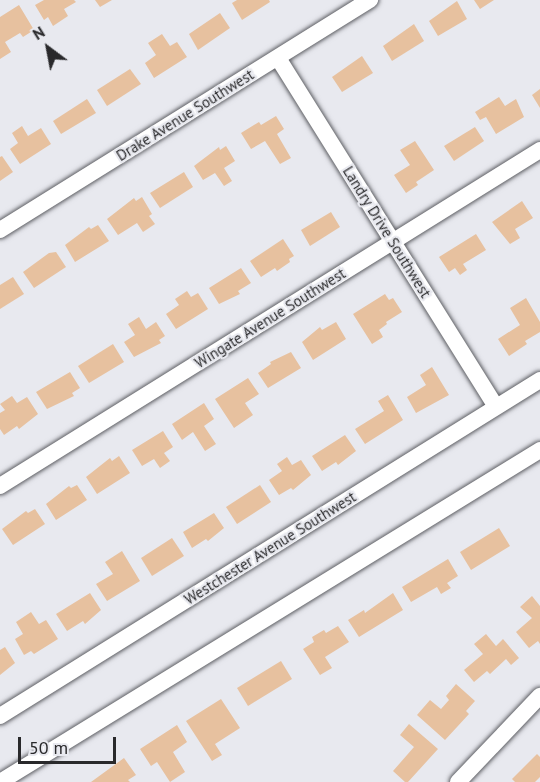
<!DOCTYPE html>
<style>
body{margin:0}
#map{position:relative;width:540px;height:782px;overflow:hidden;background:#e8e9ef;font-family:"PT Sans",sans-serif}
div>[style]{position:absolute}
.building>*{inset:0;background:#e7c19f}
.roads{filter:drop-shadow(0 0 2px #5e5f64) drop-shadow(0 0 2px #5e5f64)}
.minor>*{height:16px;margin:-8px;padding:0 8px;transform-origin:8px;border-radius:8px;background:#fff}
span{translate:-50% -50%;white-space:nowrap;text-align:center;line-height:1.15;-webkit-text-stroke:4.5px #e8e9ef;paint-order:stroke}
.street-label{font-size:15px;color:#29292b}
.north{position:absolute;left:18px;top:18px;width:60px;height:60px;-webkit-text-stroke:4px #e8e9ef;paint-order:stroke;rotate:328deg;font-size:16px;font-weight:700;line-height:24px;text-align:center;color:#29292b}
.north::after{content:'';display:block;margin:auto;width:21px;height:27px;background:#29292b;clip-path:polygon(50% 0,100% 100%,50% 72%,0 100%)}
.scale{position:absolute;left:18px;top:737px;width:98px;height:27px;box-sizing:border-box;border:3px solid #29292b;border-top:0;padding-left:8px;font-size:18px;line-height:21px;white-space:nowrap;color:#29292b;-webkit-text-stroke:4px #e8e9ef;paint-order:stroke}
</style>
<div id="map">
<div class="building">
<div style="clip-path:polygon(44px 0,74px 0,76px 2px,64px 9px,68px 16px,53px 26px,48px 17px,44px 20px,35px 5px)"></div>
<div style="clip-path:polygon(95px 0,112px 0,100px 7px)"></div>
<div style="clip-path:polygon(237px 0,269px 0,270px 2px,242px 20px,232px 3px)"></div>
<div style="clip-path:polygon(474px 0,494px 0,480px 9px)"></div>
<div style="clip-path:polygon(457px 1px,467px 19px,438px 36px,429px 21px)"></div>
<div style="clip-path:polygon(19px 5px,34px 30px,23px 37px,20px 33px,5px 42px,11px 52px,0 59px,0 17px)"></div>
<div style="clip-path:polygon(220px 13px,230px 28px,198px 50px,189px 34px)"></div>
<div style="clip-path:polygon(414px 24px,424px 41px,392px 61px,383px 46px)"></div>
<div style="clip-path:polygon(162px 34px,170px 46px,177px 42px,187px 57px,154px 78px,145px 63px,156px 55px,148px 43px)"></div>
<div style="clip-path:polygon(362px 56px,373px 73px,342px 92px,332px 77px)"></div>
<div style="clip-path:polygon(130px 69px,141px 84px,107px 106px,97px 90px)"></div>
<div style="clip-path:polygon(540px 89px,540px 108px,532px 95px)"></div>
<div style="clip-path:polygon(499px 97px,505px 106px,516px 99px,524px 117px,496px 134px,486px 117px,480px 120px,475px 112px)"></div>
<div style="clip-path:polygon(87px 99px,96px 113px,61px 134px,53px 121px)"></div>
<div style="clip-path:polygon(276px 116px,284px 129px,277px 134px,291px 158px,280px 164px,265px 141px,251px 149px,241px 133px,259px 122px,261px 125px)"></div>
<div style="clip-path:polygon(22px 126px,28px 136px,41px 128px,51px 144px,20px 164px,10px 149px,18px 143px,12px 133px)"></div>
<div style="clip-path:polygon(475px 127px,484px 141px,454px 161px,444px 146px)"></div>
<div style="clip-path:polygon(415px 141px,434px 170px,416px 182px,418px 185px,406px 193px,394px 175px,410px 165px,400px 150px)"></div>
<div style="clip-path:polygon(226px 146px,235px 161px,224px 168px,232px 181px,224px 186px,215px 173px,203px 180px,194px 166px,219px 147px,220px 150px)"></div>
<div style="clip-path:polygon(2px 156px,13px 172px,0 181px,0 157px)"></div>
<div style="clip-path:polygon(184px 172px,193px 187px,160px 208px,150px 193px)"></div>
<div style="clip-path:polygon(142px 197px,152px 214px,149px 216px,155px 224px,143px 232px,137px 223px,118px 235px,107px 219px,134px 198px,136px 201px)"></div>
<div style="clip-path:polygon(522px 201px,533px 218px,515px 229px,520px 238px,510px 244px,492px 222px)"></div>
<div style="clip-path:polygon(331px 212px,340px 227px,310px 246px,301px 230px)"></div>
<div style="clip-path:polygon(98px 225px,109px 241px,75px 262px,65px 245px,89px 227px,91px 229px)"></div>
<div style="clip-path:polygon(476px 234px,486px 250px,463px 264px,467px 270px,460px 275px,455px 268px,449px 272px,439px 257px)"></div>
<div style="clip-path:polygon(283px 239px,294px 256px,289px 259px,290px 262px,277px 271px,275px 268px,261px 277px,250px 261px)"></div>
<div style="clip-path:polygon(56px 252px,66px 267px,34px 288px,23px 272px,49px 253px)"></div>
<div style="clip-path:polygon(241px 268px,251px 283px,238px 291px,240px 294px,219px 304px,209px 288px)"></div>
<div style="clip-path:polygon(13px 277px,24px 294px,0 309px,0 285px)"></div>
<div style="clip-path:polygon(187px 291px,191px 297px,198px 293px,208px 309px,176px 329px,166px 314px,179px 305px,175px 299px)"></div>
<div style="clip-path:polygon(385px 294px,389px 300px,393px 298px,402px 312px,386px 322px,387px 324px,379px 330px,383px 337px,372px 344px,353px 314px)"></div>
<div style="clip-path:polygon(526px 298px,540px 322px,540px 332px,525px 341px,527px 344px,509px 356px,498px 339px,520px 325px,510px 308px)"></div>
<div style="clip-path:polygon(139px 317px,146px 329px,156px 322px,165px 336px,159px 340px,161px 343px,134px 357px,124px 342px,135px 335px,128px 324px)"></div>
<div style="clip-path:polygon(336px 322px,346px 339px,313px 360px,302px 342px,320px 327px,322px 330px)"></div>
<div style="clip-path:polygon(113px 344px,124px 362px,89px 383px,78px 366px)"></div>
<div style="clip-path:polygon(291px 352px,301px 368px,268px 388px,258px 373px,271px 364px,270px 362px)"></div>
<div style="clip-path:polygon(432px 367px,449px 395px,416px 413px,407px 397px,426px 385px,420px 375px)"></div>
<div style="clip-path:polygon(70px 372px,80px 388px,72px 393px,74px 396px,47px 409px,36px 392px)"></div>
<div style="clip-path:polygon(248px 378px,259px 394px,245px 403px,253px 415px,234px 428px,215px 399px)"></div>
<div style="clip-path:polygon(388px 395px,403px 420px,365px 444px,355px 429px,384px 411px,378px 401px)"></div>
<div style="clip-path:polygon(12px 396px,17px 403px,27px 397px,38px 414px,19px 429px,17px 426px,4px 435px,0 429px,0 413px,5px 410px,0 404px)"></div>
<div style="clip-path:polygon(204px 403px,214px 419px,204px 426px,216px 444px,205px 451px,193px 432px,182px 440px,172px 424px)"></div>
<div style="clip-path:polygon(163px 431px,173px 447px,164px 453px,170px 461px,160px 468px,154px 459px,142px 466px,132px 450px)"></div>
<div style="clip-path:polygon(345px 435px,356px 451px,338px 465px,336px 462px,322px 471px,312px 456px)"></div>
<div style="clip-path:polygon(119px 456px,130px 473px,97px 494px,86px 477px,110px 458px,112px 461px)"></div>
<div style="clip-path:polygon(287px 457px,292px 465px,301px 460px,311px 475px,293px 490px,291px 488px,279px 495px,269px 480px,282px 471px,277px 464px)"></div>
<div style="clip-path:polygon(77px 485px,87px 500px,56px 520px,46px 504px,69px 486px,71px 488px)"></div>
<div style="clip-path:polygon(260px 485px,271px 502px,237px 524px,226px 507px)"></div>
<div style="clip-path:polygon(35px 509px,45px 524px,13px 545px,2px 529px,26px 511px,28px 513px)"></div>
<div style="clip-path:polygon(214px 513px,224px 528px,208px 541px,206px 539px,192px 548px,183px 532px)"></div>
<div style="clip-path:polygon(499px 528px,510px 546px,471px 570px,460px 552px)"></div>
<div style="clip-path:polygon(172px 538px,184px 556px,152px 576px,141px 558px)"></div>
<div style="clip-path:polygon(122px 551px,140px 581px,107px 601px,96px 584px,113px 574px,105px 562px)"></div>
<div style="clip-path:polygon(448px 559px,458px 576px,447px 583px,451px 588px,441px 594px,437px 587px,411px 602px,402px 587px)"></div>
<div style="clip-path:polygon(90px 593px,101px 610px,85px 624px,83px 621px,67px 631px,56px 614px)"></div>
<div style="clip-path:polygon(393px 593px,403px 610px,359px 637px,348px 620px,364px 610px,365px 613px)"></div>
<div style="clip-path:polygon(532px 596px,540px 606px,540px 644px,538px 641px,529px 648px,516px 632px,532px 618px,520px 607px)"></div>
<div style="clip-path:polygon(31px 612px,39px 624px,46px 620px,58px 639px,34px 654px,31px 651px,24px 655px,15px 639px,23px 634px,16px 622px)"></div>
<div style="clip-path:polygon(338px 626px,349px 642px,325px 657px,332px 668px,320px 675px,303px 649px,314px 642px,312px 637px,324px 630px,326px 633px)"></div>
<div style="clip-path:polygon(486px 634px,496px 646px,503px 639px,519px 658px,511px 665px,506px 659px,490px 674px,487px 671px,474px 682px,464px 670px,483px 654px,474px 644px)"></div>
<div style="clip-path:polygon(5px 647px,15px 663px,0 675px,0 650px)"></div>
<div style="clip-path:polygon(281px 661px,292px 679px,248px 706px,237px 688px)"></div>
<div style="clip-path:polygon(456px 684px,475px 701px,466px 711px,469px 714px,445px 740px,417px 715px,430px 700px,441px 709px,449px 700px,446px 696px)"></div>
<div style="clip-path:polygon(221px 699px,240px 728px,215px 744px,222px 755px,212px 761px,186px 721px)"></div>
<div style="clip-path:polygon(409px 724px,438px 749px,408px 782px,405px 782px,393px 771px,414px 747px,400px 735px)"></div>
<div style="clip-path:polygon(177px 725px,187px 742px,173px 752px,185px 772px,170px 782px,157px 762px,151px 766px,140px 749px)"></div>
<div style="clip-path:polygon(537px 754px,540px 757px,540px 777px,535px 782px,515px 782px,512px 779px)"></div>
<div style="clip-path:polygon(124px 758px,136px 775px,128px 780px,130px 782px,91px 782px)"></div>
</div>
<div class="roads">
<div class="minor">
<div style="left:278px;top:58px;width:411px;rotate:58deg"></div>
<div style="left:0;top:230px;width:436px;rotate:-31.9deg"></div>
<div style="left:0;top:486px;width:636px;rotate:-31.89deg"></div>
<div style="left:0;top:716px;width:636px;rotate:-31.89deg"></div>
<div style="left:0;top:782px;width:634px;rotate:-31.58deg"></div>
<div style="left:458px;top:782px;width:119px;rotate:-46.4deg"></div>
</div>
</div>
<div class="street-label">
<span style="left:185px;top:115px;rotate:-32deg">Drake Avenue Southwest</span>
<span style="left:387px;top:232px;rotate:58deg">Landry Drive Southwest</span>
<span style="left:270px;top:318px;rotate:-32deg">Wingate Avenue Southwest</span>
<span style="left:270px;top:548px;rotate:-32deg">Westchester Avenue Southwest</span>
</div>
<div class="north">N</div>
<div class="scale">50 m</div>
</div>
